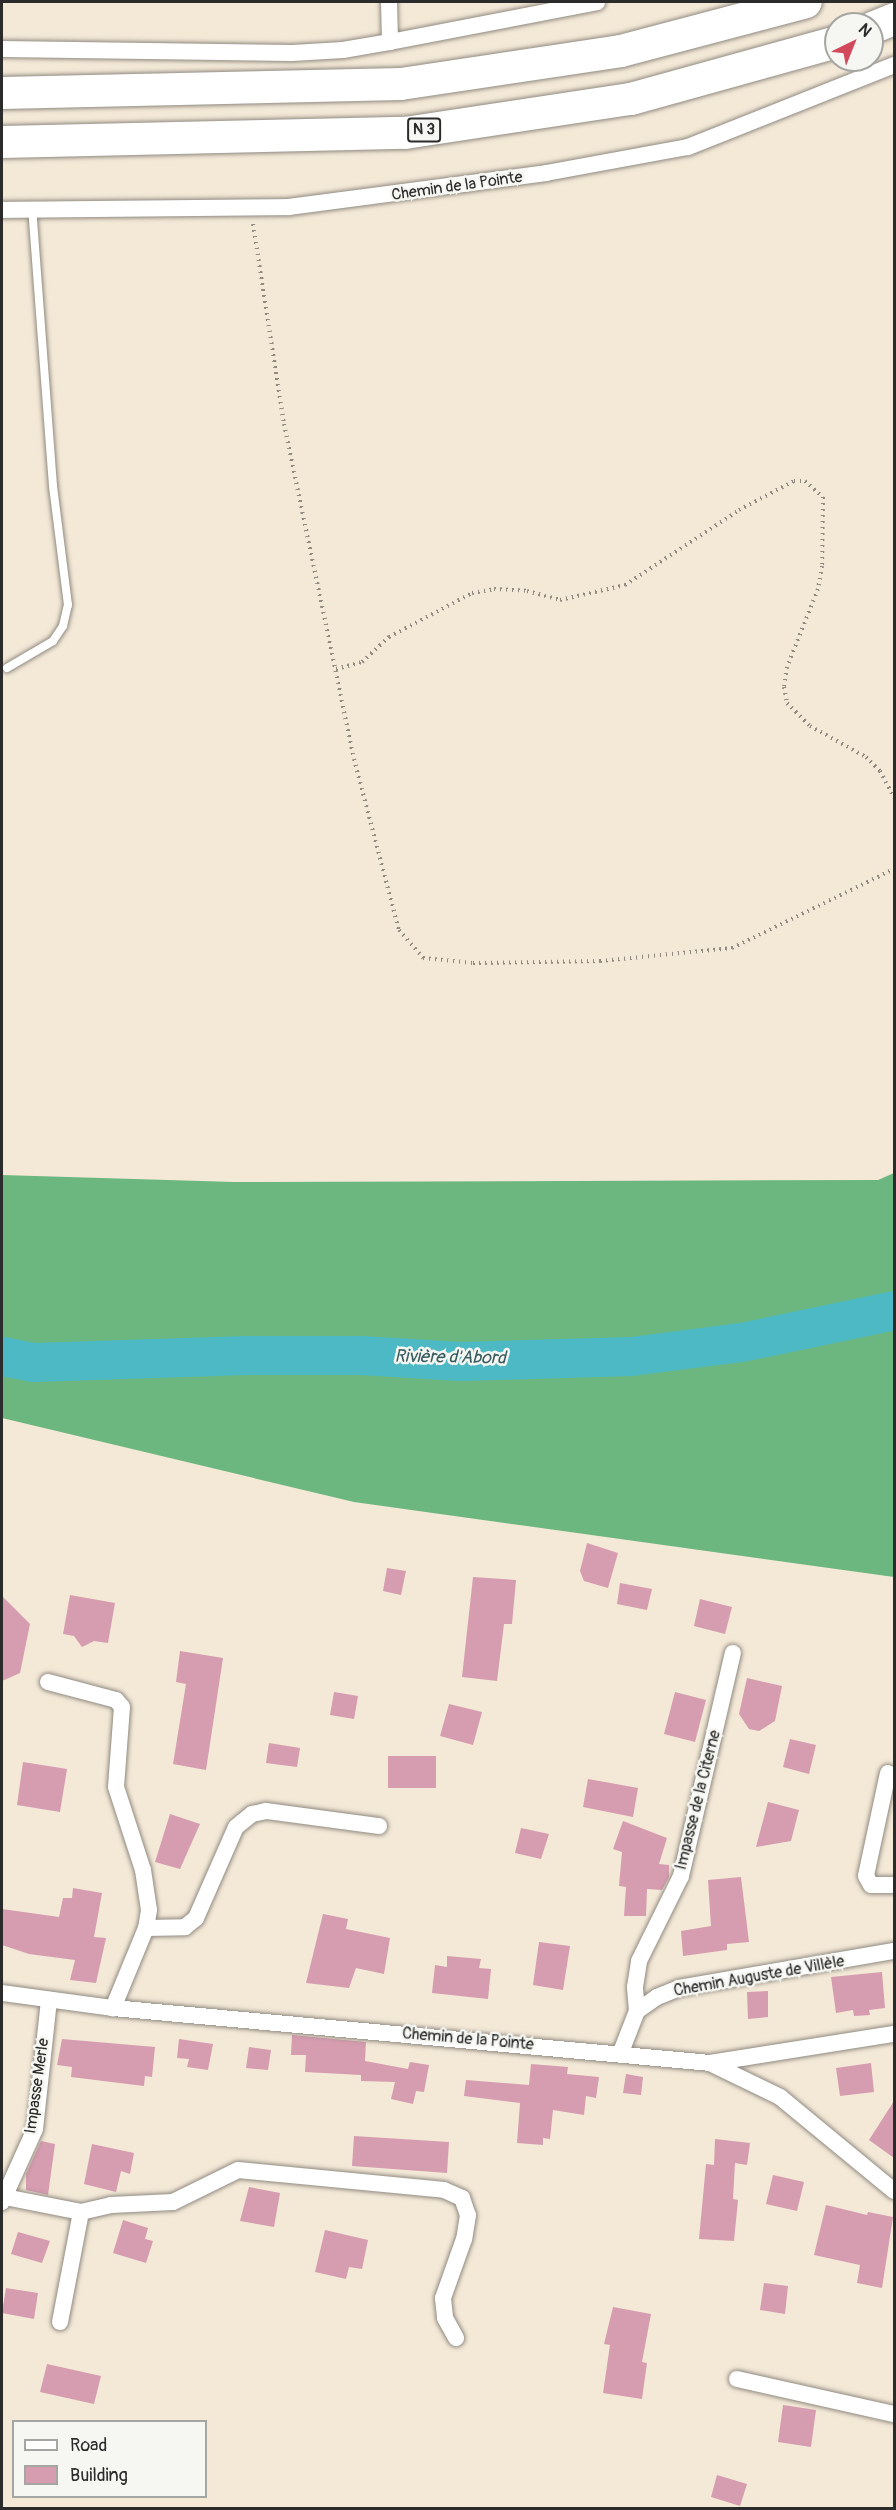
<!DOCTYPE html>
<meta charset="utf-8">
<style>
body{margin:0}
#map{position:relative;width:896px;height:2510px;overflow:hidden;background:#f4e9d7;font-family:Pangolin,sans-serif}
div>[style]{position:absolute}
.forest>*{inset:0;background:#6cb77f}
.river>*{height:39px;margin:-19.5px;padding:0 19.5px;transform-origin:19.5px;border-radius:19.5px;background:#4cb9c5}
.building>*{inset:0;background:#d69cb0}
.path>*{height:4px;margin-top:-2px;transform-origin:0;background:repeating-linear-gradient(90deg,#908a81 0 1.5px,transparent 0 6px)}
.roads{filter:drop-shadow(0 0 2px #908a81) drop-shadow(0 0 2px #908a81)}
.lane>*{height:8px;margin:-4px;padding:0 4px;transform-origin:4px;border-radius:4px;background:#fff}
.street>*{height:16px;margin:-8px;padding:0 8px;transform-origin:8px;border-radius:8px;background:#fff}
.highway>*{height:32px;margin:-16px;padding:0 16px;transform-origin:16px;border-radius:16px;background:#fff}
span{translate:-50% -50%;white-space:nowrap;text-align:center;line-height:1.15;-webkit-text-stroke:5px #f6f6f2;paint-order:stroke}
.shield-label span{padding:2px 4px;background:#f6f6f2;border:2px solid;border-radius:4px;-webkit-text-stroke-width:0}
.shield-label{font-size:15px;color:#2b2b2b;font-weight:700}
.street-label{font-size:16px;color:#2b2b2b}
.water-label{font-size:18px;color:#375d61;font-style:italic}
.frame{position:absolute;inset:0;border:3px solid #2b2b2b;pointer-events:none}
.legend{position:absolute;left:12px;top:2420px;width:195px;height:78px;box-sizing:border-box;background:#f6f6f2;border:2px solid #a5a5a2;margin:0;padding:8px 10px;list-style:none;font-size:18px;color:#2b2b2b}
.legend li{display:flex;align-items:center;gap:12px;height:30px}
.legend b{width:30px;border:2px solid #a5a5a2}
.north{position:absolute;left:824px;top:12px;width:60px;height:60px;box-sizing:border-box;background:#f6f6f2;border:2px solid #a5a5a2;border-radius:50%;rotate:43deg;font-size:16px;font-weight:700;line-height:24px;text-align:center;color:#2b2b2b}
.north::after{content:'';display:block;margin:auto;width:21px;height:27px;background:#d1495b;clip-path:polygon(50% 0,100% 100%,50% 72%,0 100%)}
</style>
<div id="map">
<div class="forest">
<div style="clip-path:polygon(894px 1173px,894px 1577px,354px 1502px,2px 1418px,2px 1175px,234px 1182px,878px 1180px)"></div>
</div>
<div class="river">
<div style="left:2px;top:1356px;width:32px;rotate:11deg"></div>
<div style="left:33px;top:1362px;width:213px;rotate:-1.9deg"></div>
<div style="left:246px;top:1355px;width:114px"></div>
<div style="left:360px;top:1355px;width:101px;rotate:3.4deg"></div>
<div style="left:461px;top:1361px;width:170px;rotate:-1.7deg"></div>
<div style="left:631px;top:1356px;width:111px;rotate:-7.3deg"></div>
<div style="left:741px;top:1342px;width:156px;rotate:-11.8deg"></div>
</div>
<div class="building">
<div style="clip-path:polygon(587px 1543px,618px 1553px,608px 1588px,584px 1581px,580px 1571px)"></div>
<div style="clip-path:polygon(387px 1568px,406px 1571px,401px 1595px,383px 1591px)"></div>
<div style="clip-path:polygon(473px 1577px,516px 1580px,512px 1624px,504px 1624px,497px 1681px,462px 1677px)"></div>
<div style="clip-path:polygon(620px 1583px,652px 1589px,647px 1610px,617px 1604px)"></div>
<div style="clip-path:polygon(70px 1595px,115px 1603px,108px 1643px,94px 1641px,82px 1647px,74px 1636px,63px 1634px)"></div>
<div style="clip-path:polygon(2px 1596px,30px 1624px,20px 1673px,2px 1681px)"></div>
<div style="clip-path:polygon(700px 1599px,732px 1607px,725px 1634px,694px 1626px)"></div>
<div style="clip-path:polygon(180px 1651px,223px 1658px,206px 1770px,173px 1764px,186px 1684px,176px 1682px)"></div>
<div style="clip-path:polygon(747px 1678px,782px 1686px,775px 1721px,759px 1731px,749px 1729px,739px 1714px)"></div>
<div style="clip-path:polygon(334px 1692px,358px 1696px,354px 1719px,330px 1715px)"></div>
<div style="clip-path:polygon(675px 1692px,706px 1700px,695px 1742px,664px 1734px)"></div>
<div style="clip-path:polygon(449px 1704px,482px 1712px,473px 1745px,440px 1736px)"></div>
<div style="clip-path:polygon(790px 1739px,816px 1745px,809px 1774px,783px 1767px)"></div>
<div style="clip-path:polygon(269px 1743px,300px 1748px,297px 1767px,266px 1763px)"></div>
<div style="clip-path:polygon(388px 1756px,436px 1756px,436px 1788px,388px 1788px)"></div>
<div style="clip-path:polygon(23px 1762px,67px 1769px,60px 1812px,17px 1805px)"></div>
<div style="clip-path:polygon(588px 1779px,638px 1788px,633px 1817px,583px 1807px)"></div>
<div style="clip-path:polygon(768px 1802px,799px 1810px,791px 1841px,756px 1847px)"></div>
<div style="clip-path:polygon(170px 1814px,200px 1824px,180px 1869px,155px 1862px)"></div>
<div style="clip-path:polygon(623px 1821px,667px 1838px,659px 1864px,669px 1865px,669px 1877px,662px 1890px,647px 1889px,646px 1916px,624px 1916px,626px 1887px,619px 1886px,622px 1852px,613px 1849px)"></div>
<div style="clip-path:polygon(521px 1828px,549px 1834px,541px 1859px,515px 1853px)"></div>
<div style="clip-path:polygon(741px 1877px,749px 1942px,727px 1944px,727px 1950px,683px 1956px,681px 1931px,711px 1926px,708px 1880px)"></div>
<div style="clip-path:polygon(73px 1888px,102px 1893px,94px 1937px,106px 1938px,96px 1983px,70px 1980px,75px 1960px,29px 1954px,2px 1945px,2px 1909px,59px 1917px,63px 1898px,72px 1898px)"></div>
<div style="clip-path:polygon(323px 1914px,348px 1919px,346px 1929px,390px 1938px,384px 1974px,356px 1968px,349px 1988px,306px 1983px)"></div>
<div style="clip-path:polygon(539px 1942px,570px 1946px,563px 1990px,533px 1985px)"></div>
<div style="clip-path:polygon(447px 1956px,481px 1959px,479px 1968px,491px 1969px,488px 1999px,432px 1993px,435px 1965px,447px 1967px)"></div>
<div style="clip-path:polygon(882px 1972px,885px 2008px,869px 2010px,870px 2015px,854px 2016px,853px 2010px,836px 2013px,831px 1977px)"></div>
<div style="clip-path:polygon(768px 1991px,768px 2017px,748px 2019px,747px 1992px)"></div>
<div style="clip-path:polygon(292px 2035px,366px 2042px,365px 2061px,408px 2069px,410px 2062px,429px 2065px,424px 2092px,416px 2091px,413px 2104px,391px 2099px,395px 2082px,361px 2081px,361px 2075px,305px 2072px,306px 2055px,291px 2055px)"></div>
<div style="clip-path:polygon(62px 2039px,155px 2047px,152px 2077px,145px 2076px,144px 2086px,71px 2077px,72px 2067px,57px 2065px)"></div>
<div style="clip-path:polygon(179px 2039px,213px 2044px,208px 2070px,187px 2067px,189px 2059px,177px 2058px)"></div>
<div style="clip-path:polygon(249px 2047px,271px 2050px,268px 2070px,246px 2068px)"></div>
<div style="clip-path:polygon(871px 2063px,874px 2092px,840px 2096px,836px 2068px)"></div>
<div style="clip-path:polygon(531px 2064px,568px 2067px,567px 2074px,599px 2077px,596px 2098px,586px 2096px,584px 2115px,553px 2110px,550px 2139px,543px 2138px,543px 2145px,517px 2143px,520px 2103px,464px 2096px,466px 2080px,529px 2085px)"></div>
<div style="clip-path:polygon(626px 2074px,643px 2077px,641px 2095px,623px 2093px)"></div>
<div style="clip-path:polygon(894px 2101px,894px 2158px,869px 2140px)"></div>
<div style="clip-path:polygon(354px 2136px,449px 2142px,447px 2173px,352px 2166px)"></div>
<div style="clip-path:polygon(715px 2139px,750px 2143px,747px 2165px,735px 2163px,733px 2199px,738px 2200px,734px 2241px,699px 2239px,706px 2164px,714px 2165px)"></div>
<div style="clip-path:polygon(41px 2141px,55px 2144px,48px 2195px,26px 2190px,26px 2174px)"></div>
<div style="clip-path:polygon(92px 2144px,134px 2153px,130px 2174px,121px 2171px,116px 2192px,84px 2184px)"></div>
<div style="clip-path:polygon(773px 2175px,804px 2182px,797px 2211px,766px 2204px)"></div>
<div style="clip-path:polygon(249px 2187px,280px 2193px,274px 2227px,240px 2221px)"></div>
<div style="clip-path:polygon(826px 2205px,867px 2215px,868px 2212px,893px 2217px,882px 2288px,857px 2283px,860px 2265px,814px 2255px)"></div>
<div style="clip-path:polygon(123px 2220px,148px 2228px,145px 2239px,153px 2241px,146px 2263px,113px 2253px)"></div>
<div style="clip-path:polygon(325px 2230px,368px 2240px,362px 2269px,349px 2267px,346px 2279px,315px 2272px)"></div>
<div style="clip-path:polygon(18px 2232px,50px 2241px,42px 2263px,11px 2254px)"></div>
<div style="clip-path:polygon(764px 2283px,788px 2286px,785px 2314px,760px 2310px)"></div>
<div style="clip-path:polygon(6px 2288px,38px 2293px,34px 2319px,2px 2313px)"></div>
<div style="clip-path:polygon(613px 2307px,651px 2314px,642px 2362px,647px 2363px,642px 2399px,603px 2393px,610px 2345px,604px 2344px)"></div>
<div style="clip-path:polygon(47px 2364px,101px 2376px,94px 2404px,40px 2392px)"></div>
<div style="clip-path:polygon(783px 2405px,816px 2410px,811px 2447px,778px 2442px)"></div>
<div style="clip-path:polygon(717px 2475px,747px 2484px,740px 2506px,711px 2497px)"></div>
</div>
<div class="path">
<div style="left:253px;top:224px;width:202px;rotate:81.2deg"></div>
<div style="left:284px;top:424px;width:342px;rotate:78.2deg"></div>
<div style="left:354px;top:759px;width:177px;rotate:75.3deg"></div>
<div style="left:399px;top:930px;width:37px;rotate:49deg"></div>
<div style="left:423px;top:958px;width:50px;rotate:5.7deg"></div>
<div style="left:473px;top:963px;width:127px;rotate:-0.9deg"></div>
<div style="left:600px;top:961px;width:133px;rotate:-5.6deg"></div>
<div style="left:732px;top:948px;width:180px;rotate:-26deg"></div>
<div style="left:336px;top:669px;width:27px;rotate:-15deg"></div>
<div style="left:362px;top:662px;width:37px;rotate:-43deg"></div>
<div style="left:389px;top:637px;width:94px;rotate:-27.9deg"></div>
<div style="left:472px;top:593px;width:22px;rotate:-10deg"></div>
<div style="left:494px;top:589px;width:33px;rotate:3deg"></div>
<div style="left:527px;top:591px;width:34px;rotate:15deg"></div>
<div style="left:560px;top:600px;width:67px;rotate:-13deg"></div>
<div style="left:625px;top:585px;width:136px;rotate:-33.3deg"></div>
<div style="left:739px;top:510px;width:62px;rotate:-27.8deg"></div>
<div style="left:794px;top:481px;width:11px"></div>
<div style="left:805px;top:481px;width:24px;rotate:42deg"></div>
<div style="left:823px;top:497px;width:69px;rotate:90.8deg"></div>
<div style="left:822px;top:566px;width:23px;rotate:100deg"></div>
<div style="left:818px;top:589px;width:84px;rotate:111.7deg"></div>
<div style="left:787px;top:667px;width:20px;rotate:99deg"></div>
<div style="left:784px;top:687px;width:16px;rotate:79deg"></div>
<div style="left:787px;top:703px;width:33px;rotate:45deg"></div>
<div style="left:810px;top:726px;width:64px;rotate:29deg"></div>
<div style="left:866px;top:757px;width:20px;rotate:45deg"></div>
<div style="left:880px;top:771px;width:30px;rotate:62deg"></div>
</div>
<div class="roads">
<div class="lane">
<div style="left:7px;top:668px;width:53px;rotate:-30.4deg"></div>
<div style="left:53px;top:641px;width:18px;rotate:-56deg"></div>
<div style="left:63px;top:626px;width:22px;rotate:-77deg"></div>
<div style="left:68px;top:605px;width:120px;rotate:-97.2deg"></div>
<div style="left:53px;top:486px;width:278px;rotate:-94.3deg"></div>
</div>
<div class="street">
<div style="left:390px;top:42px;width:211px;rotate:-10.9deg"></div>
<div style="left:2px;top:49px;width:290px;rotate:0.8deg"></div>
<div style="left:292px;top:53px;width:51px;rotate:-3.4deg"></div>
<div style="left:343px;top:50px;width:48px;rotate:-9.7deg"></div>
<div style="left:390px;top:42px;width:40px;rotate:-91.4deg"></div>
<div style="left:2px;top:210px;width:287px;rotate:-0.6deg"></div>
<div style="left:289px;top:207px;width:259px;rotate:-7.5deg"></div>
<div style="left:546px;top:173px;width:144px;rotate:-10.4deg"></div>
<div style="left:688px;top:147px;width:222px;rotate:-21.7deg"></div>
<div style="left:48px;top:1682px;width:70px;rotate:14.8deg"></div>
<div style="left:116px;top:1700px;width:9px;rotate:49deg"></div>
<div style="left:122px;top:1707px;width:80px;rotate:94.3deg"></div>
<div style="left:116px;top:1787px;width:87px;rotate:72deg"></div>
<div style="left:143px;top:1870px;width:40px;rotate:81.5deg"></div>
<div style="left:149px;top:1910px;width:18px;rotate:99deg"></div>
<div style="left:146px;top:1928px;width:87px;rotate:112.4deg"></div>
<div style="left:888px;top:1773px;width:105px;rotate:102.1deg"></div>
<div style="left:866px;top:1876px;width:10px;rotate:61deg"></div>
<div style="left:871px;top:1885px;width:23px"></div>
<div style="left:146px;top:1928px;width:39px;rotate:-1deg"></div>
<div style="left:185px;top:1927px;width:14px;rotate:-39deg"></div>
<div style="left:196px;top:1918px;width:99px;rotate:-66.3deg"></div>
<div style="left:236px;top:1827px;width:21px;rotate:-39deg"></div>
<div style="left:252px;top:1814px;width:14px;rotate:-12deg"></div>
<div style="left:266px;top:1811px;width:114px;rotate:7.6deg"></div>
<div style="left:2px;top:1993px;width:112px;rotate:7.7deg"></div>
<div style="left:113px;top:2008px;width:600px;rotate:5.26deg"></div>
<div style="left:710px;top:2063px;width:78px;rotate:25.9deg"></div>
<div style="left:780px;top:2097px;width:148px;rotate:39.5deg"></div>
<div style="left:637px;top:2011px;width:24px;rotate:-95deg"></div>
<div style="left:635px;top:1987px;width:26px;rotate:-81deg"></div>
<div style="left:639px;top:1961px;width:95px;rotate:-63.7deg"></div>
<div style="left:681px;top:1876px;width:229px;rotate:-76.9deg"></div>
<div style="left:621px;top:2052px;width:44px;rotate:-68.7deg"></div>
<div style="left:637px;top:2011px;width:24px;rotate:-35deg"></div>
<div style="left:657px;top:1997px;width:24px;rotate:-22deg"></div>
<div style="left:679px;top:1988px;width:218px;rotate:-9.8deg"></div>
<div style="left:710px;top:2063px;width:186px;rotate:-9deg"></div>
<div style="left:5px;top:2197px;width:77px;rotate:11.2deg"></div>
<div style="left:81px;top:2212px;width:112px;rotate:100.8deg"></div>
<div style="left:2px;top:2202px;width:80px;rotate:-65.7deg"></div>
<div style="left:35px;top:2129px;width:130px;rotate:-83.8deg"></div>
<div style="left:81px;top:2212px;width:31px;rotate:-13deg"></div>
<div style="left:111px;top:2205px;width:62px;rotate:-2.8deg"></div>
<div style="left:173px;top:2202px;width:72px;rotate:-26.2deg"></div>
<div style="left:238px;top:2170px;width:207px;rotate:5.5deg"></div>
<div style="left:444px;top:2190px;width:20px;rotate:24deg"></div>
<div style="left:462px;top:2198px;width:18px;rotate:71deg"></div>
<div style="left:468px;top:2215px;width:24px;rotate:99deg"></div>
<div style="left:464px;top:2239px;width:63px;rotate:109.6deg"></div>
<div style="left:443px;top:2298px;width:20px;rotate:84deg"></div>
<div style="left:445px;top:2318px;width:23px;rotate:61deg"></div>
<div style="left:737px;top:2379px;width:161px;rotate:12.6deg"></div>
</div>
<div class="highway">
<div style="left:872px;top:28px;width:24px;rotate:-22deg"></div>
<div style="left:2px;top:93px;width:399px;rotate:-1.3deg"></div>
<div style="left:401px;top:84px;width:222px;rotate:-8.5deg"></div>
<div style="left:621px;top:51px;width:191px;rotate:-14.8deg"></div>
<div style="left:2px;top:142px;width:403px;rotate:-1.3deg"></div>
<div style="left:405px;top:133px;width:229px;rotate:-8.6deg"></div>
<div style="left:631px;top:99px;width:213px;rotate:-15.5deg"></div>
</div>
</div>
<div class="shield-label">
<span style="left:424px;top:130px">N 3</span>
</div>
<div class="street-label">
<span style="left:457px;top:186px;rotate:-8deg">Chemin de la Pointe</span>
<span style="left:698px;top:1800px;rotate:-76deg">Impasse de la Citerne</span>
<span style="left:759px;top:1976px;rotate:-10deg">Chemin Auguste de Villèle</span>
<span style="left:468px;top:2039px;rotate:5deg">Chemin de la Pointe</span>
<span style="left:37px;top:2086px;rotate:-82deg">Impasse Merle</span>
</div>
<div class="water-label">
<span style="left:450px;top:1358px;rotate:1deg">Rivière d'Abord</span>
</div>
<div class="frame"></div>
<ul class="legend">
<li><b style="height:8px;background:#fff"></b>Road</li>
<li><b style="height:16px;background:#d69cb0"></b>Building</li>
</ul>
<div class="north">N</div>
</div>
